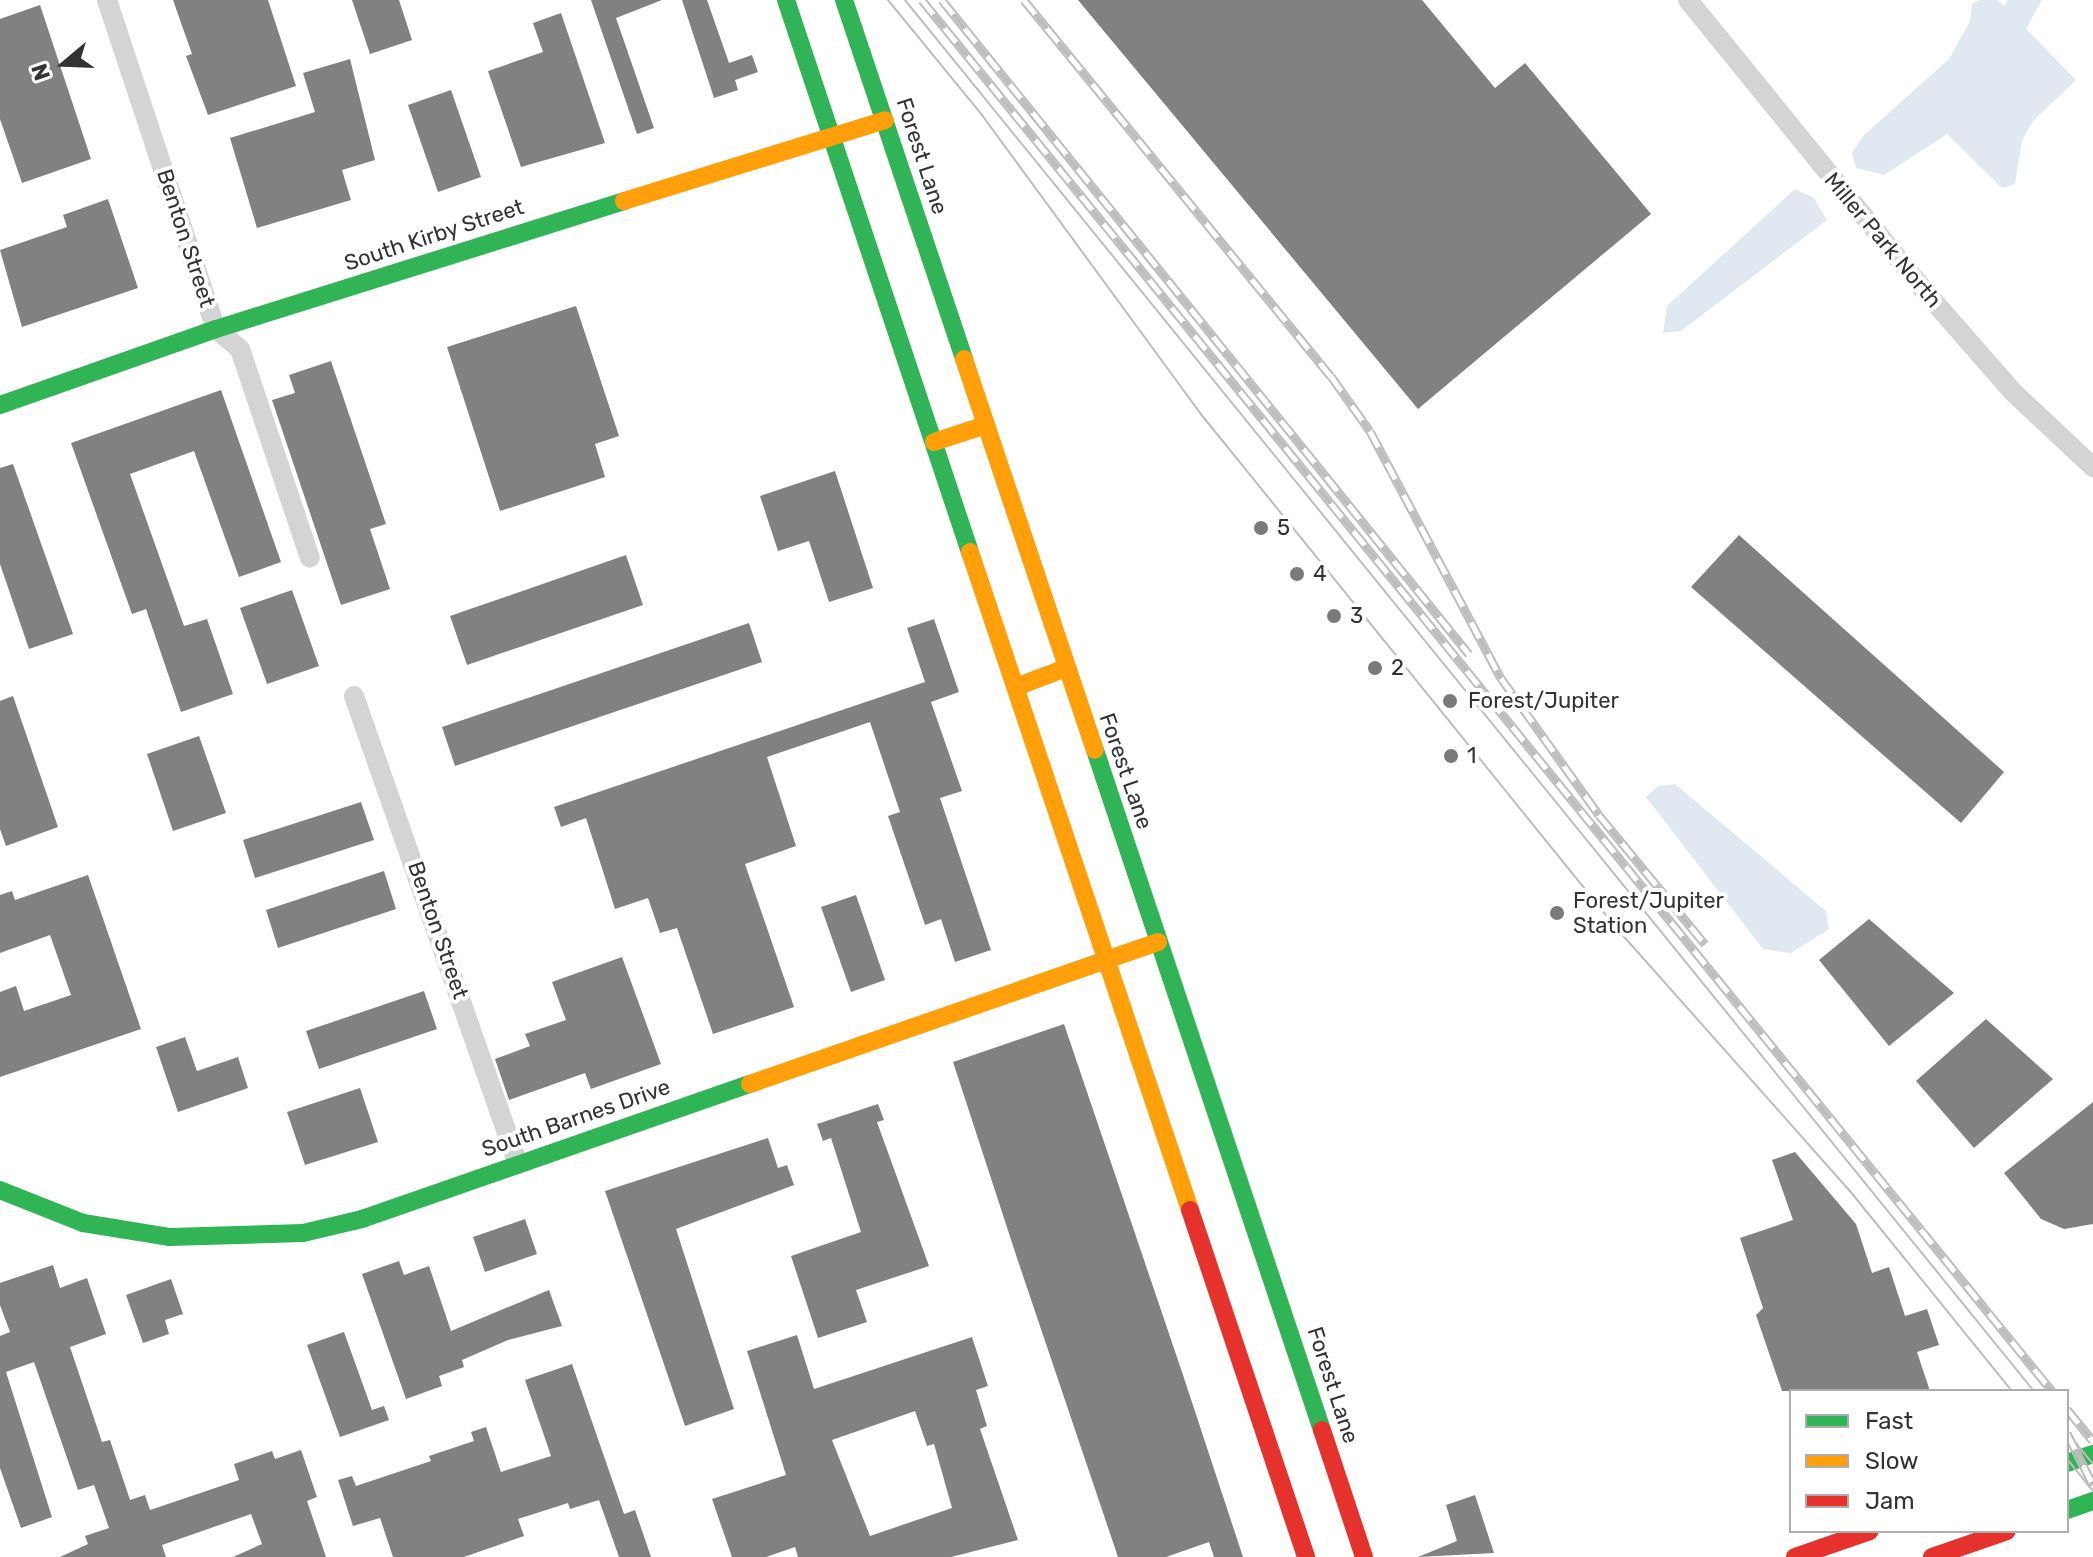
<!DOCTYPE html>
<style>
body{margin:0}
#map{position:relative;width:2093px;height:1557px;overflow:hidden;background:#fff;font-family:Rubik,sans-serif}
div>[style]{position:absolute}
.water>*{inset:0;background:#e0e9f1}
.building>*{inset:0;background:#818181}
.street>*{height:20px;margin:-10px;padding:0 10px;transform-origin:10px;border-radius:10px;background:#d4d4d4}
.fast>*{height:18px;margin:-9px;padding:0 9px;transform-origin:9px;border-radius:9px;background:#30b455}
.slow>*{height:18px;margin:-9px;padding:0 9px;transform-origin:9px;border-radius:9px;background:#ff9f0a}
.jam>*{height:18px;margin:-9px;padding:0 9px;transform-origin:9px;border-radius:9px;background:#e5322d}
.tram>*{height:2px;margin:-1px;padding:0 1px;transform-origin:1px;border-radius:1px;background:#bdbdbd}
.rail>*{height:9px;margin-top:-4.5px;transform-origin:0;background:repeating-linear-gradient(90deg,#fff 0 18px,#bdbdbd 0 36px);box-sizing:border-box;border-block:2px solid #bdbdbd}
.dots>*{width:22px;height:22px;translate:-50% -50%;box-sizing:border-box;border:4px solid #fff;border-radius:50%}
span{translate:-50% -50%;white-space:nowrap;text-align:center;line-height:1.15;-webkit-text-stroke:8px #fff;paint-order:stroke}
.street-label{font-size:22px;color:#333}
.poi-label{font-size:22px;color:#333}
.left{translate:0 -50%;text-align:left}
.legend{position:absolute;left:1789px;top:1389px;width:280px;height:144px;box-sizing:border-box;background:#fff;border:2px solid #adadad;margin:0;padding:10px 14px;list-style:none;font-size:24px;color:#333}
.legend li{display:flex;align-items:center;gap:16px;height:40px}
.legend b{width:40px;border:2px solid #adadad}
.north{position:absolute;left:24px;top:24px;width:80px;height:80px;-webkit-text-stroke:6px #fff;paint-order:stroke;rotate:251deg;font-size:22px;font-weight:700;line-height:32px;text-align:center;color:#333}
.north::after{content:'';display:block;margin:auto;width:28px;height:36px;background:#333;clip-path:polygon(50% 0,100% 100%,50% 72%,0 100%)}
</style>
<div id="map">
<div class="water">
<div style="clip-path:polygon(1979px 0,1998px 0,2004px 6px,2008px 0,2042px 0,2026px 29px,2076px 80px,2033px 121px,2022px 140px,2015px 184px,2002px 188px,1947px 134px,1884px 175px,1856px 168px,1852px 153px,1863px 136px,1949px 59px,1970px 21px,1972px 4px)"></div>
<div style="clip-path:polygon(1795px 189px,1814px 198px,1827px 220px,1681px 331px,1663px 333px,1667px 306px)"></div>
<div style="clip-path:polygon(1675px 784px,1826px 911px,1829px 929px,1791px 953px,1763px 949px,1646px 797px,1658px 786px)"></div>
</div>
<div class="building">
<div style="clip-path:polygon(173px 0,268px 0,296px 86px,208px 115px,186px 56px,192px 54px)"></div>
<div style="clip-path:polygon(352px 0,399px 0,412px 40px,370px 54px)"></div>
<div style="clip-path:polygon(591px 0,662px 0,616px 18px,654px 128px,637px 134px)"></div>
<div style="clip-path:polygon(682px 0,707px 0,729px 63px,752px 55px,758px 72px,735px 80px,738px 90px,714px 98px)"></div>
<div style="clip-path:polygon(1078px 0,1422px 0,1495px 88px,1525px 63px,1651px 214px,1418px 409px)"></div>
<div style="clip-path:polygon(40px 5px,91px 159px,22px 183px,0 119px,0 19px)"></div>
<div style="clip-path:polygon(561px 13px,605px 143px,521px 167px,488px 71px,543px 52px,533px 23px)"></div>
<div style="clip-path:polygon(350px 59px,375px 160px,342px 170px,351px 200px,257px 228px,230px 138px,315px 112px,303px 73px)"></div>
<div style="clip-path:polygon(451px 90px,481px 177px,438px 192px,408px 105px)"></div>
<div style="clip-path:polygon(108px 199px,138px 288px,22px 327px,0 250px,67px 227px,63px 215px)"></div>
<div style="clip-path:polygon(576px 306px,619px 436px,595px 444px,605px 477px,500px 511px,447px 347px)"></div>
<div style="clip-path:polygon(331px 361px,386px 524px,370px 529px,390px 589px,341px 605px,272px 400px,295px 393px,289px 375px)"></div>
<div style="clip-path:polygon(221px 390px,281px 562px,239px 577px,194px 451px,130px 474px,184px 626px,207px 619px,233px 694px,181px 712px,146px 609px,132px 614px,71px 443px)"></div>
<div style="clip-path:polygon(13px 464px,73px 634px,29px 649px,0 564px,0 468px)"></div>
<div style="clip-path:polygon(835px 471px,873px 588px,829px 602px,809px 541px,778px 551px,760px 496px)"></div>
<div style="clip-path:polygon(1739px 535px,2004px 772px,1961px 823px,1691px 587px)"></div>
<div style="clip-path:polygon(626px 555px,643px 605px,467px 665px,450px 616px)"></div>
<div style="clip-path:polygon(292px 590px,319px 666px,267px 684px,240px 608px)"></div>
<div style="clip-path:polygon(934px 619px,959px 692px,931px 702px,962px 791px,940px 798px,991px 950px,955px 962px,941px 919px,925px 925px,888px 816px,900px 812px,870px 722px,767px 757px,796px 846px,745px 864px,794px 1007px,713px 1034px,677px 928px,660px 933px,648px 898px,615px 909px,586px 818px,561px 827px,554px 807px,925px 682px,907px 628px)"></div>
<div style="clip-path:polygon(749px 623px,762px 662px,455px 766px,442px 727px)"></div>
<div style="clip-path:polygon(13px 696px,58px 827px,6px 846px,0 829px,0 701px)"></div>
<div style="clip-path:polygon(199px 736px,226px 813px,173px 831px,147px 754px)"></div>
<div style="clip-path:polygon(361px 802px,374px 840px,255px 878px,243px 840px)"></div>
<div style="clip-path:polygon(384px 871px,396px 909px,278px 948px,266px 910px)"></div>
<div style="clip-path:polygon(88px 875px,141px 1029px,0 1077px,0 992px,16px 986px,24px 1011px,71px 995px,50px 935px,0 953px,0 895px,12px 891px,15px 900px)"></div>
<div style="clip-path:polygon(856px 895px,885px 980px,851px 992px,821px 907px)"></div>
<div style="clip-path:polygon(1869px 919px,1954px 993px,1889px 1046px,1819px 960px)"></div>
<div style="clip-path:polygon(622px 957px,661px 1064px,591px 1089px,585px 1073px,509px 1100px,495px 1059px,530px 1046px,525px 1034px,566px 1020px,552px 982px)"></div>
<div style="clip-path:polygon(424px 991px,437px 1029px,319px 1069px,306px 1031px)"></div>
<div style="clip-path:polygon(1986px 1019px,2053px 1079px,1974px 1148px,1916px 1081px)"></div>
<div style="clip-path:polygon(1064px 1024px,1183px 1375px,1243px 1557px,1214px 1557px,1209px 1542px,1166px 1557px,1118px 1557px,1017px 1258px,953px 1062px)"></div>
<div style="clip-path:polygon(185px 1037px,197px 1071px,238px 1057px,248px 1088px,178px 1112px,156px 1047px)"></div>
<div style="clip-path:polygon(360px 1088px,378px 1142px,305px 1165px,287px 1112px)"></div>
<div style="clip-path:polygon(2093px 1102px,2093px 1224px,2064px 1229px,2041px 1219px,2004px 1173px)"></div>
<div style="clip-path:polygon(878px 1104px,884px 1120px,877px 1122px,929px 1266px,856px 1290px,867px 1322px,818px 1338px,791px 1256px,861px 1232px,831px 1138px,823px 1141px,817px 1124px)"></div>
<div style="clip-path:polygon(768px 1138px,778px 1168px,787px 1165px,794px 1185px,676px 1229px,734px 1409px,685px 1426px,605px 1191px)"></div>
<div style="clip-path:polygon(1795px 1152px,1856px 1224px,1872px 1273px,1889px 1267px,1905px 1316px,1927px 1309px,1939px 1345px,1917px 1352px,1930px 1391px,1782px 1391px,1756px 1315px,1763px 1308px,1740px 1238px,1793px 1220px,1772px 1160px)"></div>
<div style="clip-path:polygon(525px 1219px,537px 1254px,485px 1272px,473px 1237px)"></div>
<div style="clip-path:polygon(399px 1261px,404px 1275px,429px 1266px,451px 1331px,549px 1290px,562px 1326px,508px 1340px,462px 1360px,464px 1367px,439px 1376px,442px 1386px,406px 1399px,362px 1274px)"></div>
<div style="clip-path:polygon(53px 1265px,60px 1288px,87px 1278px,106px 1334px,70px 1347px,102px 1442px,110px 1440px,130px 1500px,145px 1495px,150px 1510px,239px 1480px,234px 1464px,272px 1451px,275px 1459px,301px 1450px,317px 1497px,307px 1501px,326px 1557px,233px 1557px,262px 1544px,251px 1514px,162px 1545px,166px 1557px,60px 1557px,88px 1544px,85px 1536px,109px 1528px,94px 1485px,78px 1490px,34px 1362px,6px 1372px,52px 1517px,21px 1528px,0 1468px,0 1336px,10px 1332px,0 1305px,0 1283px)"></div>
<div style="clip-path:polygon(171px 1279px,183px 1314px,165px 1320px,169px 1334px,143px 1343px,126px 1295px)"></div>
<div style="clip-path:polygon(344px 1332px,372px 1410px,384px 1406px,389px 1420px,340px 1437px,307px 1345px)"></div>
<div style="clip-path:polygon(evenodd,797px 1335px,814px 1389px,972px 1337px,988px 1386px,976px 1390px,987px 1426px,980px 1429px,1018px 1540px,951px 1557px,798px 1557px,795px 1547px,766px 1557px,732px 1557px,712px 1499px,786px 1475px,747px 1351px,797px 1335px,915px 1411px,927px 1446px,934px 1444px,952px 1508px,870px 1536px,832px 1440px,915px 1411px)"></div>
<div style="clip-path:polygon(572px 1364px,624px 1514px,635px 1510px,651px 1557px,619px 1557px,599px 1500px,570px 1509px,568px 1503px,518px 1519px,524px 1536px,464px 1557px,393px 1557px,380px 1518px,353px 1526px,338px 1480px,352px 1476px,356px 1486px,431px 1461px,429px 1456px,474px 1441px,471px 1432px,486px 1427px,501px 1472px,551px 1456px,525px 1380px)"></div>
<div style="clip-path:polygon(1475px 1495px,1494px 1553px,1418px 1557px,1457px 1541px,1446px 1505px)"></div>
</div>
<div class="street">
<div style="left:107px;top:0;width:347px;rotate:71.7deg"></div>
<div style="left:216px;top:329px;width:31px;rotate:40deg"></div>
<div style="left:240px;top:349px;width:220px;rotate:71.5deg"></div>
<div style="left:1688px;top:0;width:371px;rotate:50.9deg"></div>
<div style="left:1922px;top:288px;width:138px;rotate:48.8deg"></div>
<div style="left:2013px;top:392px;width:110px;rotate:43.2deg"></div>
<div style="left:354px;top:696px;width:496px;rotate:70.7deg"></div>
</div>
<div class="fast">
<div style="left:786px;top:0;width:582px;rotate:71.57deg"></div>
<div style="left:844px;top:0;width:379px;rotate:71.5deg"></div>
<div style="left:0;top:405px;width:229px;rotate:-19.4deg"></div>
<div style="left:216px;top:329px;width:428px;rotate:-17.4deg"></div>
<div style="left:1095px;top:750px;width:717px;rotate:71.54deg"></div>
<div style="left:0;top:1190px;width:89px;rotate:21.7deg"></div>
<div style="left:83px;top:1223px;width:87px;rotate:9.2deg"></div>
<div style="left:169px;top:1237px;width:134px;rotate:-1.7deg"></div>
<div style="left:303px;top:1233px;width:61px;rotate:-13.3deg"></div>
<div style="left:362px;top:1219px;width:411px;rotate:-19.2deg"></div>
<div style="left:2067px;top:1463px;width:28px;rotate:-19deg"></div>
<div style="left:2067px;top:1510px;width:28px;rotate:-19deg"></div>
</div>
<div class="slow">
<div style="left:624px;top:201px;width:273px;rotate:-17.2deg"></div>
<div style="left:964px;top:359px;width:412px;rotate:71.5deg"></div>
<div style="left:934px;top:442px;width:55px;rotate:-18.1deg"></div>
<div style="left:970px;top:552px;width:694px;rotate:71.51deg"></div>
<div style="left:1016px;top:687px;width:53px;rotate:-20.8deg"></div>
<div style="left:750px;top:1084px;width:432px;rotate:-19.2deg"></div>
</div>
<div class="jam">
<div style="left:1190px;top:1210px;width:366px;rotate:71.5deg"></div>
<div style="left:1322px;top:1430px;width:134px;rotate:71.7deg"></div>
<div style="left:1795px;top:1557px;width:79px;rotate:-19.1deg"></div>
<div style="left:1932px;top:1557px;width:79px;rotate:-19.1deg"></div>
</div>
<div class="tram">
<div style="left:888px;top:0;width:149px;rotate:50.7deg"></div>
<div style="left:982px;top:115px;width:369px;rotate:53.8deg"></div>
<div style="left:1200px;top:413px;width:666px;rotate:51.03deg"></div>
<div style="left:1619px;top:931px;width:354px;rotate:48.4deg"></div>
<div style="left:1854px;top:1196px;width:251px;rotate:51deg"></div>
<div style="left:905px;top:0;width:1792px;rotate:50.94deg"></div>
<div style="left:2067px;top:1432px;width:41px;rotate:50.9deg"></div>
<div style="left:2067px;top:1459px;width:41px;rotate:50.9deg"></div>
</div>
<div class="rail">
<div style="left:922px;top:0;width:1792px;rotate:50.91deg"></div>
<div style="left:942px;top:0;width:840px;rotate:51.14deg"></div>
<div style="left:1024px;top:0;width:485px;rotate:50.8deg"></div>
<div style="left:1331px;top:376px;width:67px;rotate:54.7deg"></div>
<div style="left:1370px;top:431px;width:280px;rotate:62.1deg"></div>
<div style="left:1501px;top:678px;width:168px;rotate:54.4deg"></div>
<div style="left:1599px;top:815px;width:167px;rotate:50.6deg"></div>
<div style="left:2067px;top:1409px;width:41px;rotate:50.9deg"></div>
<div style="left:2067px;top:1433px;width:58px;rotate:63.4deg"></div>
</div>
<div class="dots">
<div style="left:1261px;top:528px;background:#7a7a7a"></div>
<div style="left:1297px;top:574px;background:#7a7a7a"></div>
<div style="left:1334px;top:616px;background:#7a7a7a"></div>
<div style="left:1375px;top:668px;background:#7a7a7a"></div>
<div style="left:1450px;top:701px;background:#7a7a7a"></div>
<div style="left:1451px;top:756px;background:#7a7a7a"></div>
<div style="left:1557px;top:913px;background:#7a7a7a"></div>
</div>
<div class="street-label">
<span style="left:922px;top:156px;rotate:72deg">Forest Lane</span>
<span style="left:434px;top:235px;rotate:-18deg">South Kirby Street</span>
<span style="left:186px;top:238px;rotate:72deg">Benton Street</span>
<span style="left:1883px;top:240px;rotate:50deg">Miller Park North</span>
<span style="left:1126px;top:771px;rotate:71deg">Forest Lane</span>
<span style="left:438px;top:930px;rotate:71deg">Benton Street</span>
<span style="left:576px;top:1118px;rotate:-19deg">South Barnes Drive</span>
<span style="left:1333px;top:1385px;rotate:72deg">Forest Lane</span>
</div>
<div class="poi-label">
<span class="left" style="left:1277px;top:528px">5</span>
<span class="left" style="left:1313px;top:574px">4</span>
<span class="left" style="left:1350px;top:616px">3</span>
<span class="left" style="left:1391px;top:668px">2</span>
<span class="left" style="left:1468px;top:701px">Forest/Jupiter</span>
<span class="left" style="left:1467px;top:756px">1</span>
<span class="left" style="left:1573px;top:913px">Forest/Jupiter<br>Station</span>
</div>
<ul class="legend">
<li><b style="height:10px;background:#30b455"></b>Fast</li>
<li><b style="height:10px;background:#ff9f0a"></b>Slow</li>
<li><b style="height:10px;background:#e5322d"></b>Jam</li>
</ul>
<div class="north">N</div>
</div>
